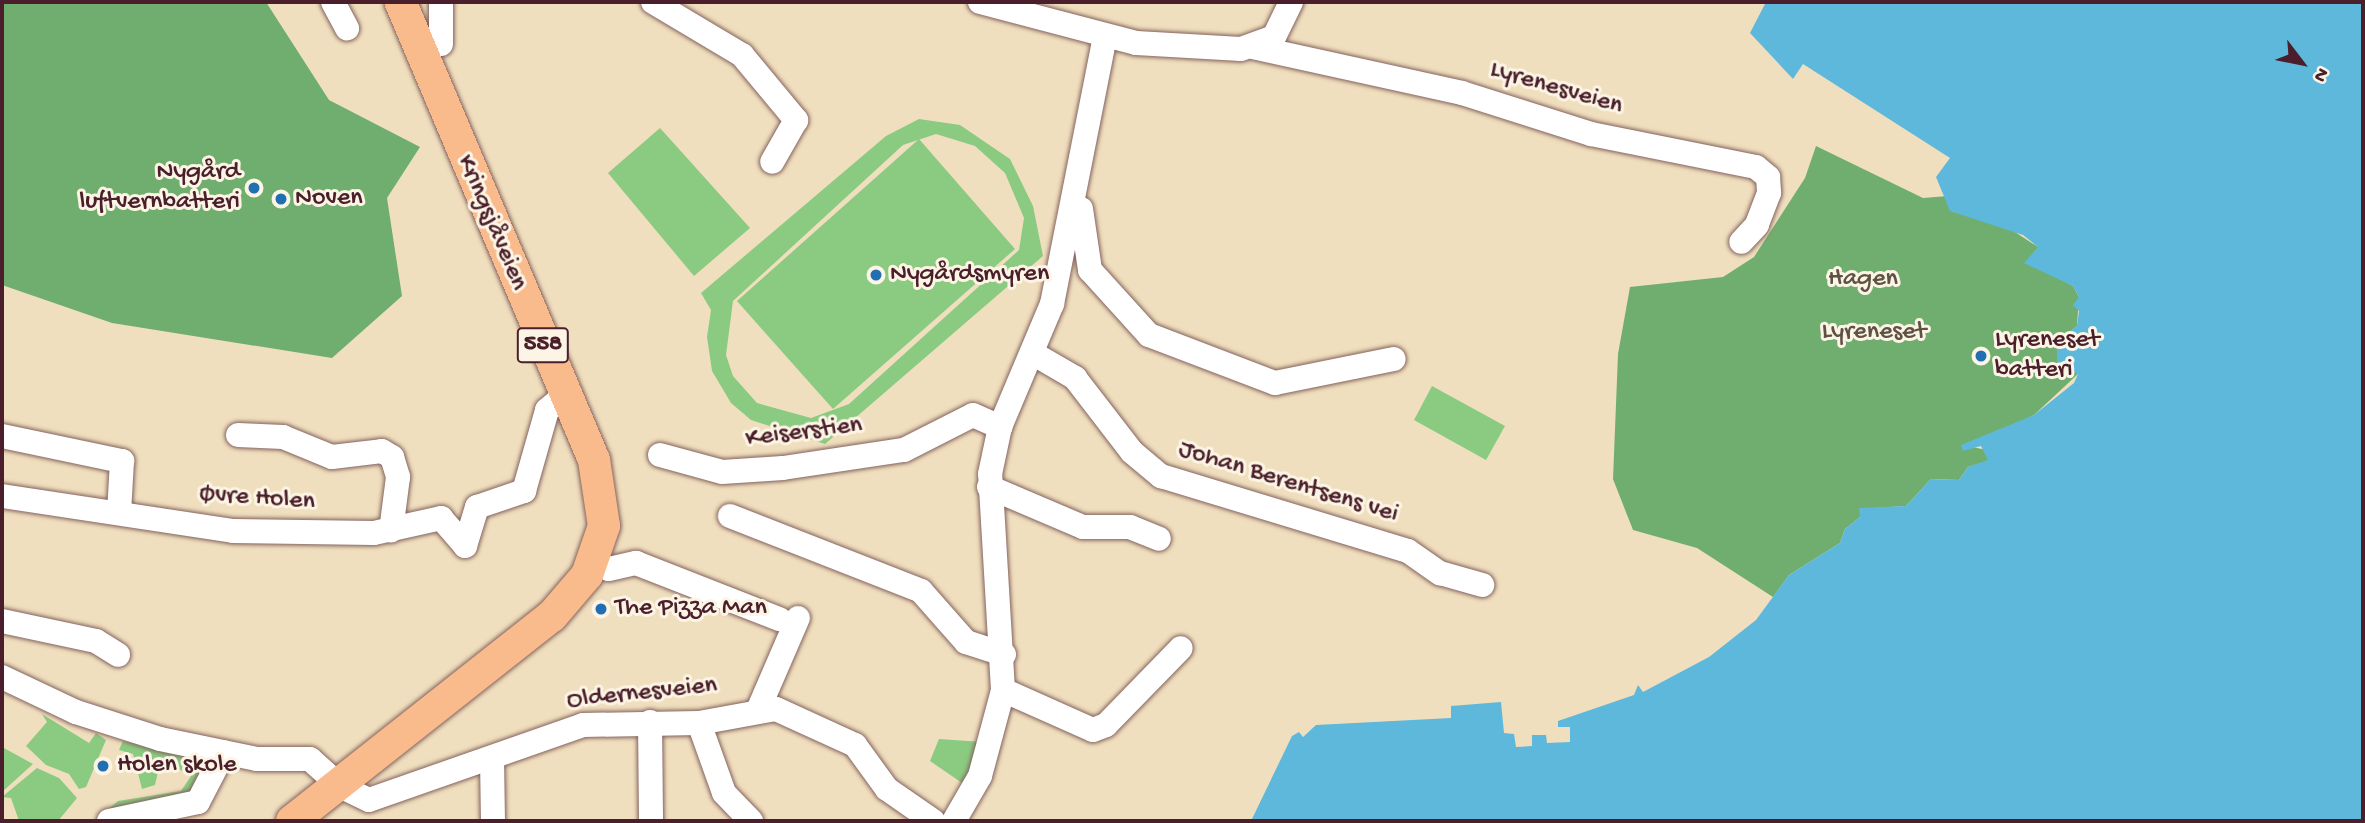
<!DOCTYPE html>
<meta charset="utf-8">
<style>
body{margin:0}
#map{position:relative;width:2365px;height:823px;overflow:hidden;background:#f0dfbe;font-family:"Gochi Hand",sans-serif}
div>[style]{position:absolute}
.green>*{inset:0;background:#8bca81}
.forest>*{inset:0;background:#70ae6f}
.water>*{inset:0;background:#5eb8dc}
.roads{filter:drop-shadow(0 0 2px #84625e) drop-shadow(0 0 2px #84625e)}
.minor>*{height:24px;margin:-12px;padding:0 12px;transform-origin:12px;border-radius:12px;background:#fff}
.major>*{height:32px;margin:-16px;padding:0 16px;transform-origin:16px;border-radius:16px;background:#fabb8c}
.dots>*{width:19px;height:19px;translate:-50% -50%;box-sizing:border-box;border:4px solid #fcf5e5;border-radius:50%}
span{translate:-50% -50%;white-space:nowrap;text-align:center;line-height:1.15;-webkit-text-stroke:6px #fcf5e5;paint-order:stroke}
.shield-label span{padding:2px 5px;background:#fcf5e5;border:2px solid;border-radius:5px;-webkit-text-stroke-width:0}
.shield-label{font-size:24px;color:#4a1f2b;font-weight:700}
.street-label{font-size:26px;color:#4a1f2b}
.poi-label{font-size:26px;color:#4a1f2b}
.right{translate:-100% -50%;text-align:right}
.left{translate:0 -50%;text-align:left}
.park-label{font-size:26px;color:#5e5245}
.frame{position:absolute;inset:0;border:4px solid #4a1f2b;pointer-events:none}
.north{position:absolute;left:2267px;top:28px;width:70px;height:70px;-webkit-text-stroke:5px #fcf5e5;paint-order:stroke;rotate:122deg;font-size:19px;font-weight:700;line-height:28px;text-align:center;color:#4a1f2b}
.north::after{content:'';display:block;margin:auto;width:24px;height:32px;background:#4a1f2b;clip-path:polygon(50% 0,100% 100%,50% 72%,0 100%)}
</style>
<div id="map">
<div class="green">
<div style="clip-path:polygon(evenodd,919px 119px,960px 125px,1010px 159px,1033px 206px,1043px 256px,825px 444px,751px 420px,731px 403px,712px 371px,707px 337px,711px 310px,701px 293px,886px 136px,919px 119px,936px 134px,975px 146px,1005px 173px,1024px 218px,1019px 250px,849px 404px,811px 418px,757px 403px,733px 376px,726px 355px,733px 301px,903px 145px,936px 134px)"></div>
<div style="clip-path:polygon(660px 128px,750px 228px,694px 276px,608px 173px)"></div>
<div style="clip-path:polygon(919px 139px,1015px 249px,833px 409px,737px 301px)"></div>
<div style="clip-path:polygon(1432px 386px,1505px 426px,1486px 460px,1414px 420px)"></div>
<div style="clip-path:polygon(42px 714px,89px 743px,96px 733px,106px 740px,86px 787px,79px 789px,69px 774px,46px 765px,26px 746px,47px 722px)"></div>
<div style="clip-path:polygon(939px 739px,983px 742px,965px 785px,930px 761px)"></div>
<div style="clip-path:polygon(123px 741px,205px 760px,195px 797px,105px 812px,118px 801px,181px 791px,191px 776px,161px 759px,155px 785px,142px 789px,133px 754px,119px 750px)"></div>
<div style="clip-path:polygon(2px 747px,33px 764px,2px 792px)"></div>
<div style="clip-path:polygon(37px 768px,59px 778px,77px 798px,58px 821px,19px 821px,11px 798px,2px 797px)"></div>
</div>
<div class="forest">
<div style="clip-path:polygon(2px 2px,266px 2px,329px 100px,420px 147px,387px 198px,402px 296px,332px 358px,112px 323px,2px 285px)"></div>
<div style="clip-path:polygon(1816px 146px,1923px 198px,1948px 196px,1951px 211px,2009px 228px,2038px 247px,2041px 268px,2073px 286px,2079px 297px,2077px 326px,2057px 342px,2057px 356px,2078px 374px,2034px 415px,1972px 447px,1987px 450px,1988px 461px,1968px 467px,1959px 480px,1931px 479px,1906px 506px,1875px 508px,1860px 517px,1845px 529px,1840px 543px,1789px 575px,1773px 597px,1697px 548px,1633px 530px,1613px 479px,1618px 354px,1630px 287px,1723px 277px,1754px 257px,1805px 178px)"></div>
</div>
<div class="water">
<div style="clip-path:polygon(1766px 2px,2363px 2px,2363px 821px,1251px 821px,1292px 736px,1299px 732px,1303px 737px,1316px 725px,1451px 718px,1451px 706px,1501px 702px,1504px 733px,1514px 734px,1516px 747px,1532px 746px,1532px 735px,1546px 735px,1547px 743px,1570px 742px,1570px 727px,1558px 727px,1558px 721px,1634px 695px,1638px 685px,1643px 692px,1709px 657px,1756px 620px,1789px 575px,1840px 543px,1845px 529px,1860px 517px,1859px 508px,1906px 506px,1931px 479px,1959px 480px,1968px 467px,1988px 460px,1981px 446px,1963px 451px,1961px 445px,2034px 415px,2074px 383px,2078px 374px,2057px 363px,2057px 341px,2077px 326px,2079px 311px,2073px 305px,2079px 297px,2073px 286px,2024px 263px,2038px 247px,2023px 235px,1950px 211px,1936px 177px,1950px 158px,1803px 64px,1793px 79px,1750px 33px)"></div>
</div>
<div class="roads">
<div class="minor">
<div style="left:333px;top:2px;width:30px;rotate:62deg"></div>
<div style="left:441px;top:2px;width:42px;rotate:90deg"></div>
<div style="left:653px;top:2px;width:104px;rotate:30.8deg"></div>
<div style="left:742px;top:55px;width:85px;rotate:50.3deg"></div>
<div style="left:796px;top:120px;width:48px;rotate:119.7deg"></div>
<div style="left:980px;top:2px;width:161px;rotate:14.7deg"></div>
<div style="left:1136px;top:43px;width:105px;rotate:3.3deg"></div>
<div style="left:1241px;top:49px;width:35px;rotate:-20deg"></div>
<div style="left:1274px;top:37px;width:39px;rotate:-64deg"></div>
<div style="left:1253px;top:47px;width:214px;rotate:12.4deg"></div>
<div style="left:1462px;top:93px;width:135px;rotate:17.6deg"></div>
<div style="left:1591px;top:134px;width:168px;rotate:11.3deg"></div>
<div style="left:1756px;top:167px;width:16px;rotate:40deg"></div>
<div style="left:1768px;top:177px;width:16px;rotate:86deg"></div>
<div style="left:1769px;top:193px;width:34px;rotate:111deg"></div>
<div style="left:1757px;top:225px;width:23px;rotate:133deg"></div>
<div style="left:1081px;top:209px;width:62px;rotate:81.6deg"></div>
<div style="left:1090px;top:270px;width:88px;rotate:47.8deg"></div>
<div style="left:1149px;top:335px;width:135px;rotate:20.9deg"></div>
<div style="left:1275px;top:383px;width:121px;rotate:-11.4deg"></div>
<div style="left:1034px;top:354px;width:48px;rotate:30.3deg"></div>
<div style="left:1075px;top:378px;width:93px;rotate:52.4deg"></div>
<div style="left:1132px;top:452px;width:38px;rotate:40deg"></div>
<div style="left:1161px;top:476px;width:258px;rotate:16.9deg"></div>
<div style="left:1408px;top:551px;width:39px;rotate:35deg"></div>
<div style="left:1440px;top:573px;width:44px;rotate:15.9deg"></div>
<div style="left:238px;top:435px;width:45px;rotate:2.5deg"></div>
<div style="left:283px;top:437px;width:53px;rotate:22.2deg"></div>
<div style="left:332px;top:457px;width:50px;rotate:-6.8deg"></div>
<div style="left:382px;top:451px;width:12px;rotate:31deg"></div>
<div style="left:392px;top:457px;width:21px;rotate:73deg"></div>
<div style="left:398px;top:477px;width:54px;rotate:97.4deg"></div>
<div style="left:2px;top:436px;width:123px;rotate:11.8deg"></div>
<div style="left:122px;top:461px;width:52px;rotate:93.3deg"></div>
<div style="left:660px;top:455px;width:64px;rotate:15.3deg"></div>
<div style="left:722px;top:472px;width:61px;rotate:-3.8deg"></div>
<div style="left:783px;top:468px;width:122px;rotate:-8.5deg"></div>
<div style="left:904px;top:450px;width:77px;rotate:-26.9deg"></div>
<div style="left:973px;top:415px;width:30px;rotate:24deg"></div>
<div style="left:989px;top:487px;width:102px;rotate:23.1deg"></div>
<div style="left:1083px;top:527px;width:47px"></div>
<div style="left:1130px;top:527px;width:31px;rotate:22deg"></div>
<div style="left:2px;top:496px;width:234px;rotate:8.6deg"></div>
<div style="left:233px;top:531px;width:141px;rotate:0.8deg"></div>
<div style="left:374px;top:533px;width:69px;rotate:-12.6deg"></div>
<div style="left:441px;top:518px;width:37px;rotate:49deg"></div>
<div style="left:465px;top:546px;width:41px;rotate:-72.9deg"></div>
<div style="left:477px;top:507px;width:50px;rotate:-18.8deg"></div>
<div style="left:524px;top:491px;width:84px;rotate:-74.1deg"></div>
<div style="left:547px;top:410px;width:23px;rotate:-40deg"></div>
<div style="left:730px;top:516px;width:205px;rotate:21.4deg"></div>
<div style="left:921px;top:591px;width:68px;rotate:48.6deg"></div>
<div style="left:966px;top:642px;width:40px;rotate:18deg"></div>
<div style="left:593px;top:562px;width:17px;rotate:24deg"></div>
<div style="left:609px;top:569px;width:28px;rotate:-13deg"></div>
<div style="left:636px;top:563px;width:154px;rotate:21.4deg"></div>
<div style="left:2px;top:621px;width:96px;rotate:12deg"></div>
<div style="left:96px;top:641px;width:26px;rotate:32deg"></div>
<div style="left:2px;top:677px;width:82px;rotate:25.3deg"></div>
<div style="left:76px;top:712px;width:88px;rotate:17.8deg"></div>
<div style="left:160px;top:739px;width:99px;rotate:11.7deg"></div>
<div style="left:257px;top:759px;width:53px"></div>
<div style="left:310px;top:759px;width:40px;rotate:42deg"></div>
<div style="left:340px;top:786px;width:32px;rotate:26deg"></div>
<div style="left:369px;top:800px;width:227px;rotate:-19.3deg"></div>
<div style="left:583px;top:725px;width:116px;rotate:-1deg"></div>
<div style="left:699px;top:723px;width:78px;rotate:-10.3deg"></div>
<div style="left:776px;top:709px;width:87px;rotate:24.5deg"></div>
<div style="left:855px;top:745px;width:54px;rotate:54deg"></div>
<div style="left:887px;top:789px;width:56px;rotate:34.8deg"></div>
<div style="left:1003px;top:690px;width:98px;rotate:24deg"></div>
<div style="left:1093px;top:730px;width:14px;rotate:-21deg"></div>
<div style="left:1106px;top:725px;width:107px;rotate:-45.8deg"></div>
<div style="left:759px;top:708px;width:98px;rotate:-66.6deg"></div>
<div style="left:650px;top:722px;width:99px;rotate:89.4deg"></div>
<div style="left:699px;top:723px;width:74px;rotate:70.3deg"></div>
<div style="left:724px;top:793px;width:39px;rotate:46deg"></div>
<div style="left:492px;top:758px;width:63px;rotate:89.1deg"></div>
<div style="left:109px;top:821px;width:91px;rotate:-12.1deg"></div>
<div style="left:198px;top:802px;width:56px;rotate:-62.5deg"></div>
<div style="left:954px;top:821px;width:52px;rotate:-60deg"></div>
<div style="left:980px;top:776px;width:89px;rotate:-75deg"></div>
<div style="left:1003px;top:690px;width:216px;rotate:-93.4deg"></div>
<div style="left:990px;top:474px;width:48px;rotate:-78deg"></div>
<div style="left:1000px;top:427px;width:134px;rotate:-67.1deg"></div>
<div style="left:1052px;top:304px;width:272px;rotate:-78.8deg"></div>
</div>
<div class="major">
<div style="left:292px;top:821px;width:331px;rotate:-38.3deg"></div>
<div style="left:552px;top:616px;width:54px;rotate:-49.5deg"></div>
<div style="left:587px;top:575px;width:52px;rotate:-70.9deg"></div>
<div style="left:604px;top:526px;width:67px;rotate:-98.6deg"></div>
<div style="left:594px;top:460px;width:497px;rotate:-112.9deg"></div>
</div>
</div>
<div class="dots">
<div style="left:254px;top:188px;background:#1f6fb2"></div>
<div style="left:281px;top:199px;background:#1f6fb2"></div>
<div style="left:876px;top:275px;background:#1f6fb2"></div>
<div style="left:1981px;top:356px;background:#1f6fb2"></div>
<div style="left:601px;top:609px;background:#1f6fb2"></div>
<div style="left:103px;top:766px;background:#1f6fb2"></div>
</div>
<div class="shield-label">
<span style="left:543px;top:345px">558</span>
</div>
<div class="street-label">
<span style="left:1556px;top:89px;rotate:16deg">Lyrenesveien</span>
<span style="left:491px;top:223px;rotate:67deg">Kringsjåveien</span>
<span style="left:804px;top:433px;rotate:-7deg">Keiserstien</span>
<span style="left:1288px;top:483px;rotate:17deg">Johan Berentsens vei</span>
<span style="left:257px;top:499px;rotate:4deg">Øvre Holen</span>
<span style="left:642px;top:694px;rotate:-6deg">Oldernesveien</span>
</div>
<div class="poi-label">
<span class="right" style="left:240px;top:188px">Nygård<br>luftvernbatteri</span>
<span class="left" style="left:295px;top:199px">Noven</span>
<span class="left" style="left:890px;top:275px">Nygårdsmyren</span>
<span class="left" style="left:1995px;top:356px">Lyreneset<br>batteri</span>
<span class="left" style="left:615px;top:609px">The Pizza Man</span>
<span class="left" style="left:117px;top:766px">Holen skole</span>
</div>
<div class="park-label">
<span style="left:1863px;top:280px">Hagen</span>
<span style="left:1874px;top:333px">Lyreneset</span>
</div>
<div class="frame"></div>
<div class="north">N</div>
</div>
